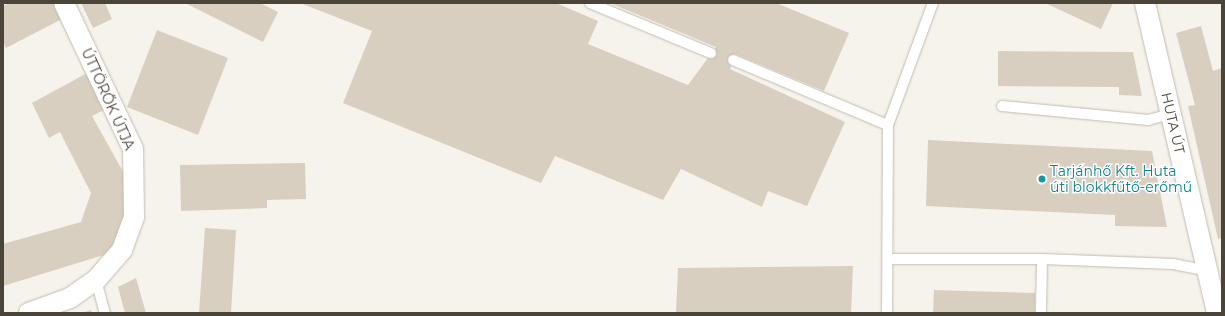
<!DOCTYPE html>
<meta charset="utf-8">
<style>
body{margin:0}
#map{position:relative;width:1225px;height:316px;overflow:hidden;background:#f6f3ec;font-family:Montserrat,sans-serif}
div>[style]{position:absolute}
.building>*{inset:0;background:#d8cfc1}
.roads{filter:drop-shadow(0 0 1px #c2bbae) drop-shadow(0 0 1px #c2bbae)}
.service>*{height:10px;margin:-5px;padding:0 5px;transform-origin:5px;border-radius:5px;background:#fff}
.minor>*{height:20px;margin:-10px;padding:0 10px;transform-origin:10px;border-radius:10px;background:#fff}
.dots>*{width:11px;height:11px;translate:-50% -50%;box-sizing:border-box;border:2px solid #fff;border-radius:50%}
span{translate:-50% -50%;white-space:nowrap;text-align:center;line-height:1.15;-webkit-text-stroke:3px #fff;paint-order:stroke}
.street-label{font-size:14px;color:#4b4439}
.culture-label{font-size:14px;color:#0d838f}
.left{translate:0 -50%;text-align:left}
.frame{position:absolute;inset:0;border:4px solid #4b4439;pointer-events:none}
</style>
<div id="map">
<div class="building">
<div style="clip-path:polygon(9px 3px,54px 3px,62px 19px,6px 48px,3px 42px,3px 6px)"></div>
<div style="clip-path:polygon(81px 3px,105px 3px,112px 19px,93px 28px)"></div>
<div style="clip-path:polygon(185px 3px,260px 3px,278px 12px,263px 42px)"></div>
<div style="clip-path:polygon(300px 3px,556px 3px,598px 21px,588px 44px,688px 85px,716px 47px,610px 3px,776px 3px,849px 33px,824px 91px,735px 54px,730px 69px,845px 122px,807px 206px,768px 191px,762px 207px,681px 169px,663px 200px,555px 156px,541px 183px,343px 103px,372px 31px)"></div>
<div style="clip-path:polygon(1045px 3px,1113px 3px,1101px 29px)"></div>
<div style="clip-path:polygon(1201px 26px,1213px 71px,1222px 68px,1222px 238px,1218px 239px,1188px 106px,1195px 105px,1176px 33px)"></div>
<div style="clip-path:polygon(157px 30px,228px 58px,198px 135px,127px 107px)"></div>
<div style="clip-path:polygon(998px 51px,1133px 52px,1142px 96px,1119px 95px,1119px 87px,998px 86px)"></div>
<div style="clip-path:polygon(89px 72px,108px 108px,92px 116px,131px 186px,129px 219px,107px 254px,3px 286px,3px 244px,81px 222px,91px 193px,60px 132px,49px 138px,32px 103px)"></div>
<div style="clip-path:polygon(928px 140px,1152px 151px,1167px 227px,1115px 226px,1115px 215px,926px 206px)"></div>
<div style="clip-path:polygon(305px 163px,306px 199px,267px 200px,267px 208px,181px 211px,180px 165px)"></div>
<div style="clip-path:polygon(205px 228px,236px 230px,231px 313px,199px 313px)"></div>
<div style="clip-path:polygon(853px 266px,851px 313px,676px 313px,678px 268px)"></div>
<div style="clip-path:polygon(136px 278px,146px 313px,125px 313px,118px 287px)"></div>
<div style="clip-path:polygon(934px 290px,1035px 293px,1035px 313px,933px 313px)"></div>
<div style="clip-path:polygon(91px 310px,92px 313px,81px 313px)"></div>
</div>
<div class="roads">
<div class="service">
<div style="left:590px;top:3px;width:131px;rotate:22.5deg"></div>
<div style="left:733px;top:60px;width:168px;rotate:22.8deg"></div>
<div style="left:1002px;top:106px;width:147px;rotate:5.5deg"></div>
<div style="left:1148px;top:120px;width:24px;rotate:-15deg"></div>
<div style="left:888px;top:259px;width:154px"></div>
<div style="left:1042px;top:259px;width:54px;rotate:91.1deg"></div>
<div style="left:1042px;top:259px;width:131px;rotate:2.2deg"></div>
<div style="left:1173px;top:264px;width:37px;rotate:11deg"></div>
<div style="left:96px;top:280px;width:34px;rotate:75deg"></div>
<div style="left:887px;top:313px;width:188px;rotate:-89.7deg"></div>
<div style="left:888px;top:125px;width:130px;rotate:-69.8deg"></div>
</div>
<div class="minor">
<div style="left:1145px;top:3px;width:318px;rotate:76.9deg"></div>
<div style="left:29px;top:313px;width:44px;rotate:-20.1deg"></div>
<div style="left:70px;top:298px;width:32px;rotate:-35deg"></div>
<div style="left:96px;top:280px;width:40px;rotate:-49deg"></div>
<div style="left:122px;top:250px;width:35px;rotate:-70deg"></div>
<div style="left:134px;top:217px;width:68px;rotate:-90.8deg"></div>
<div style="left:133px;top:149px;width:161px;rotate:-115.3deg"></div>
</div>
</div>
<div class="dots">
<div style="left:1042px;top:179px;background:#0f9aa8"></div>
</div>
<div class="street-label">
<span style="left:108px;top:99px;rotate:66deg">ÚTTÖRŐK ÚTJA</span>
<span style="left:1173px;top:123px;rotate:77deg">HUTA ÚT</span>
</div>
<div class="culture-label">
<span class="left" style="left:1050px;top:179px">Tarjánhő Kft. Huta<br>úti blokkfűtő-erőmű</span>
</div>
<div class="frame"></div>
</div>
